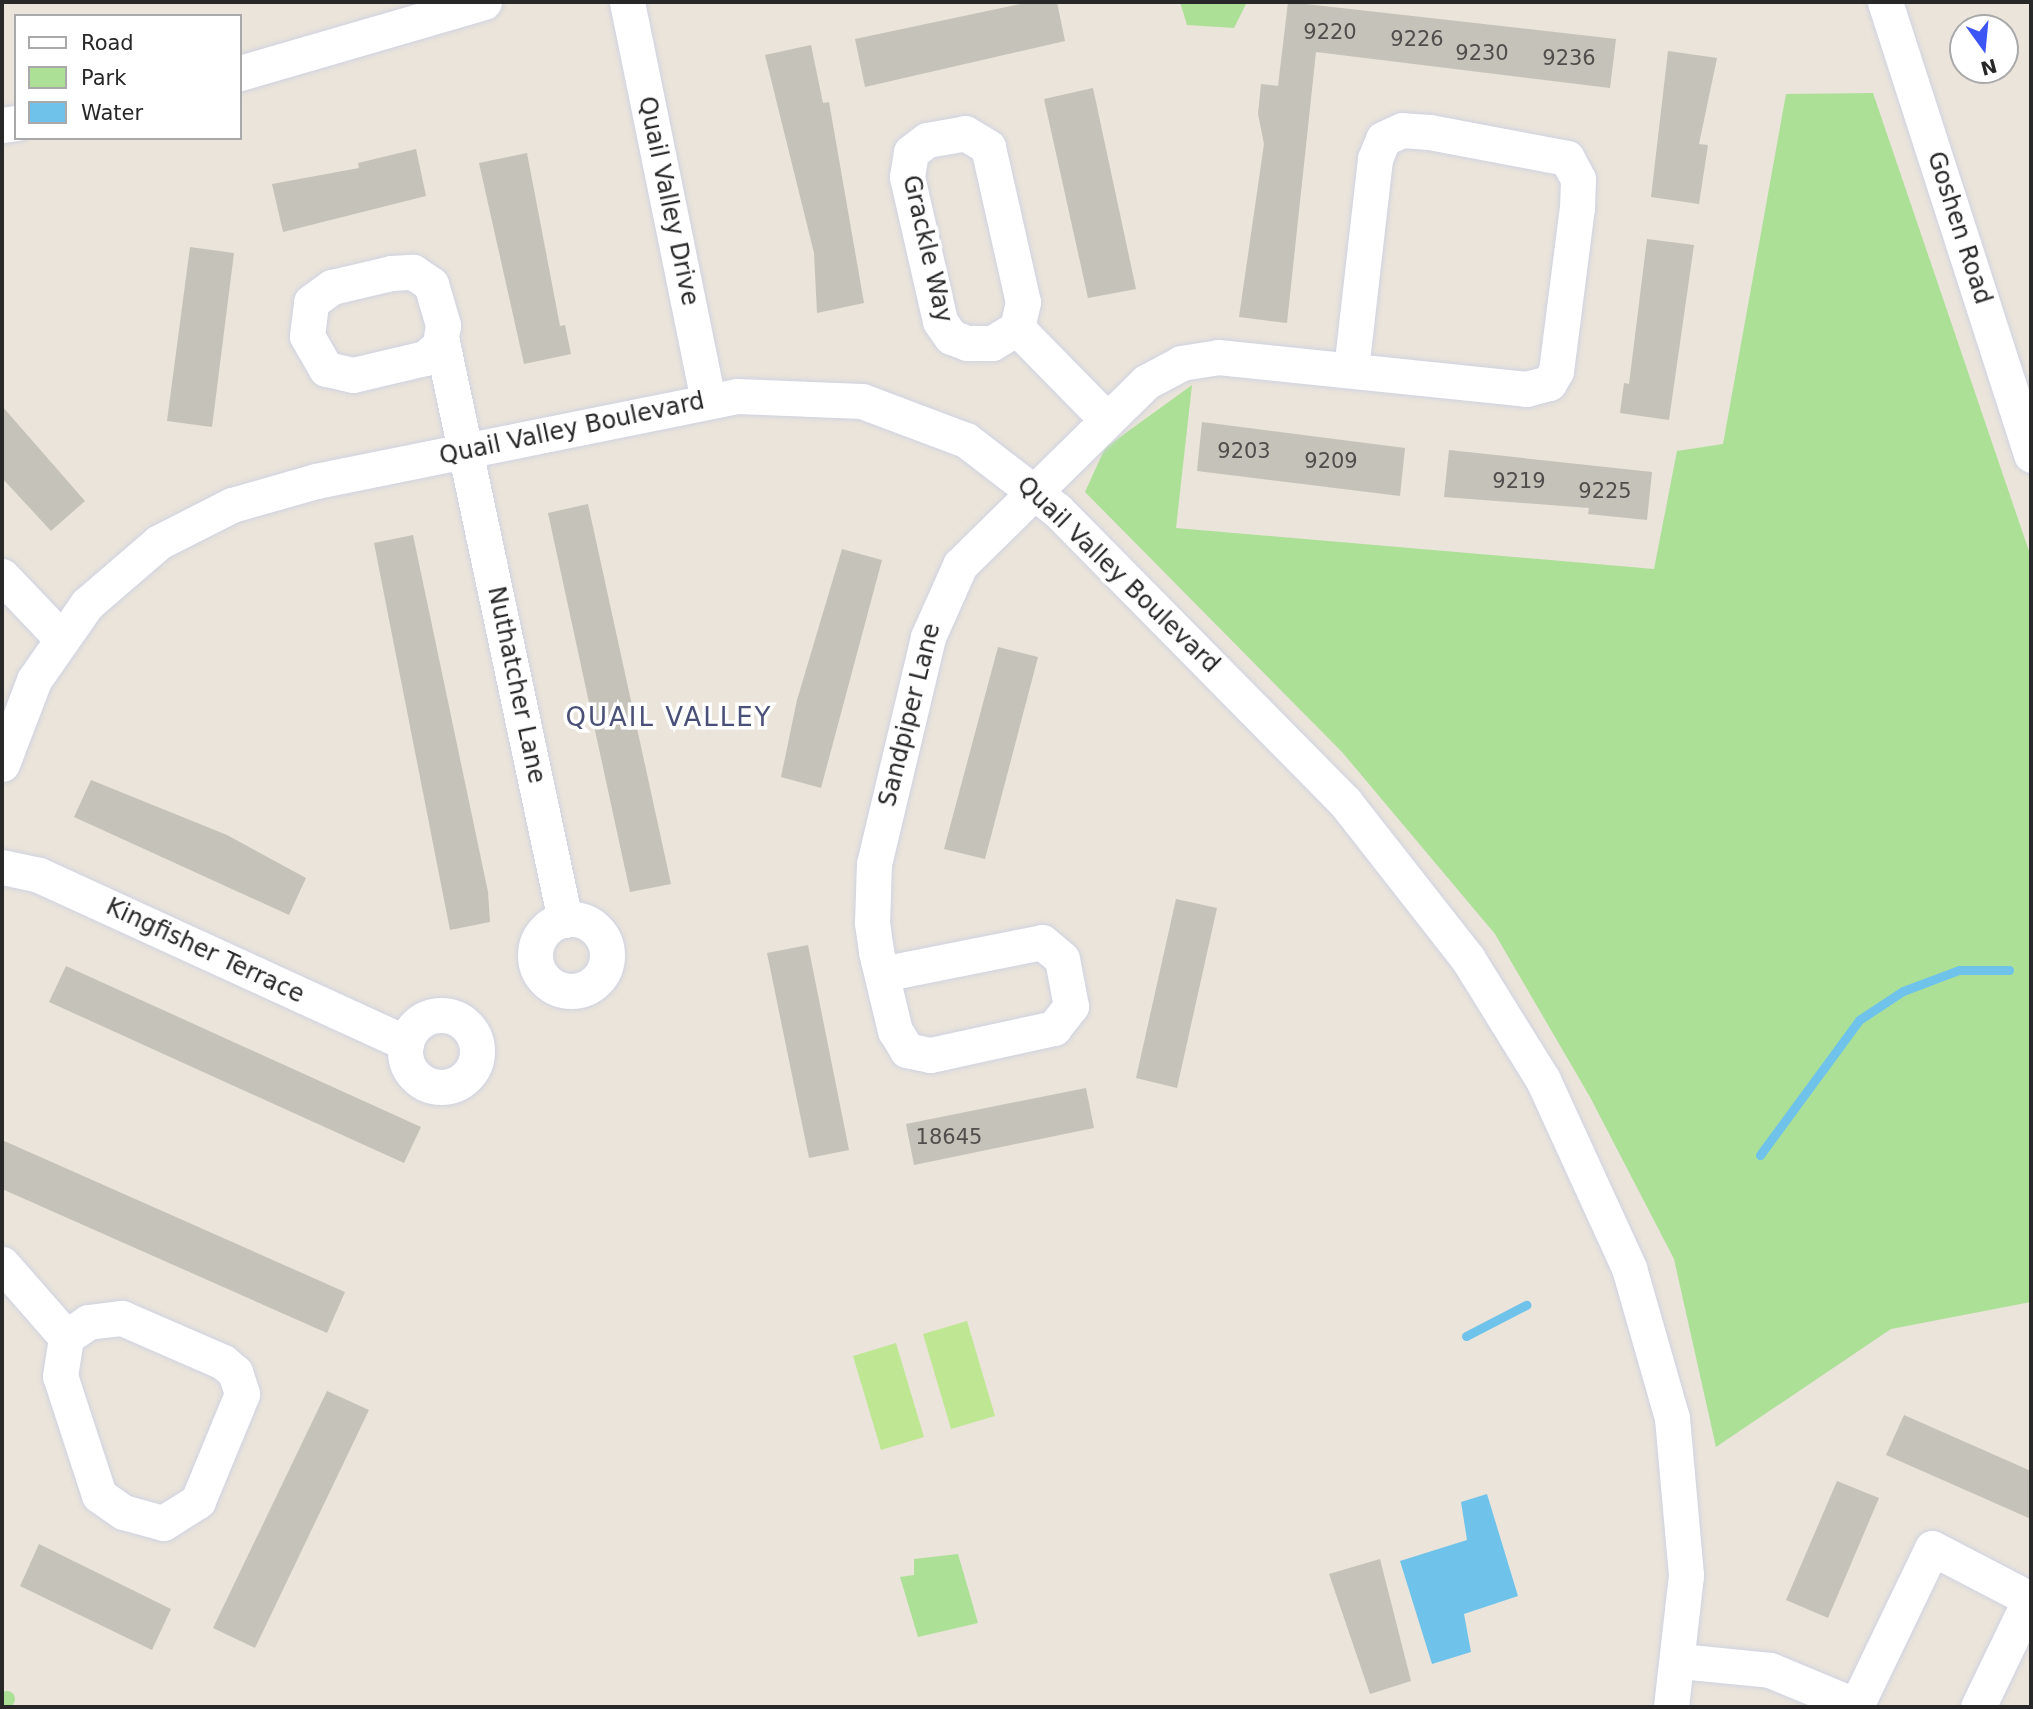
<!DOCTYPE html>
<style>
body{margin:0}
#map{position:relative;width:2033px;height:1709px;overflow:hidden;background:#eae4da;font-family:"DejaVu Sans",sans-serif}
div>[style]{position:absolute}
.green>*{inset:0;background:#ace097}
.round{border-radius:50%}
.pitch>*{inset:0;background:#bfe793}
.water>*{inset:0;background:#6fc3eb}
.stream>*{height:9px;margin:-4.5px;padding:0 4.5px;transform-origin:4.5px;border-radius:4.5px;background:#6fc3eb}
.building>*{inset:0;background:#c5c2b9}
.roads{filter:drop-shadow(0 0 2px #cfd2e1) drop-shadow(0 0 2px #cfd2e1)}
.minor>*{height:35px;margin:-17.5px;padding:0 17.5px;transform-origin:17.5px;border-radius:17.5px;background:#fff}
.minor>.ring{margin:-17.5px;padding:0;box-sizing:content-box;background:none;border:35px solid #fff;border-radius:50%}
span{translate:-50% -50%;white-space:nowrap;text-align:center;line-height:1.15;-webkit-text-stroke:7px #fff;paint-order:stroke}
.number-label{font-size:21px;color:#4f4e4c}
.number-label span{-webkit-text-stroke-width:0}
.street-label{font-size:24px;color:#282828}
.neighbourhood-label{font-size:26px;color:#4a5077;letter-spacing:2px}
.frame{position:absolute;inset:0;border:4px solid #282828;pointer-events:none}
.legend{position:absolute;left:14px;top:14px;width:228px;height:126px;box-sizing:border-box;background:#fff;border:2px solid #a9a9a9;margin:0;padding:9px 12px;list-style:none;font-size:21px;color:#282828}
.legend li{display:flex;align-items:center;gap:14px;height:35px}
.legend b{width:35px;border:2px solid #a9a9a9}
.north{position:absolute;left:1949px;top:14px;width:70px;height:70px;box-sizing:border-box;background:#fff;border:2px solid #a9a9a9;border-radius:50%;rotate:165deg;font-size:19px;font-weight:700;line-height:28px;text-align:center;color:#282828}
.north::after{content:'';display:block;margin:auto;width:24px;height:32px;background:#3d55f5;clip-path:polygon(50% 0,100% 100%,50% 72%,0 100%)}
</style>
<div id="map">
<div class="green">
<div style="clip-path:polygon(1180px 2px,1247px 2px,1234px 28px,1187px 25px)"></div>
<div style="clip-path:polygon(1873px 93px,2031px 557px,2031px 1302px,1891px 1329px,1716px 1447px,1674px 1259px,1590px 1097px,1495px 934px,1342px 752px,1085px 492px,1105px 448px,1192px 385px,1176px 528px,1654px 569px,1677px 451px,1723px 444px,1786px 94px)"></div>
<div style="clip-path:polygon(958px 1554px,978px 1623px,918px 1637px,900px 1577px,914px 1575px,914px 1559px)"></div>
<div class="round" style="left:-1px;top:1691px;width:16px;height:16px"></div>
</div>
<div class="pitch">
<div style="clip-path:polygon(967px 1321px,995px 1416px,951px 1429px,923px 1334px)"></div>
<div style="clip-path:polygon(896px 1343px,924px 1437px,881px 1450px,853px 1356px)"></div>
</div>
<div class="water">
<div style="clip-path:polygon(1487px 1494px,1518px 1596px,1464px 1614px,1471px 1652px,1432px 1664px,1400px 1561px,1467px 1540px,1461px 1502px)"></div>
</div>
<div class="stream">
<div style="left:1760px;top:1155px;width:167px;rotate:-53.7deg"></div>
<div style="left:1859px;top:1020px;width:53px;rotate:-33.4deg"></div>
<div style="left:1903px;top:991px;width:60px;rotate:-20.6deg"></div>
<div style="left:1959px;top:970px;width:50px"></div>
<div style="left:1466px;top:1336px;width:68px;rotate:-27.3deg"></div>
</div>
<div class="building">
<div style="clip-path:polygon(1030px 2px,1057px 2px,1065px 41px,865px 87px,855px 39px)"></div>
<div style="clip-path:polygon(1288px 2px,1616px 39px,1610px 88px,1316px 52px,1287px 323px,1239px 317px,1264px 144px,1258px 114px,1261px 84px,1278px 86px)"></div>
<div style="clip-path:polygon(811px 45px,823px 103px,829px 102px,864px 303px,817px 313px,814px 253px,765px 55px)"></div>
<div style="clip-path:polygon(1668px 51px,1717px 58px,1699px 144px,1708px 145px,1699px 204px,1651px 197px)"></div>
<div style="clip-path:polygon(1093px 88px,1136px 289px,1088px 298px,1044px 99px)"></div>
<div style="clip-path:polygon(416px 149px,426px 196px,283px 232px,272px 184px,359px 168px,358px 163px)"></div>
<div style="clip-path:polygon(527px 153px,560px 326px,565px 325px,571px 354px,524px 364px,479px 163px)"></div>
<div style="clip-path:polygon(1647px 239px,1694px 245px,1669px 420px,1620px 413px,1624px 383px,1629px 384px)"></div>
<div style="clip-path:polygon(190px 247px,234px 253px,212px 427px,167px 421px)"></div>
<div style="clip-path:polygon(2px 406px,85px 501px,51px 531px,2px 478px)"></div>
<div style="clip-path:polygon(1202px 422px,1405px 448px,1400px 496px,1197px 471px)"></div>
<div style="clip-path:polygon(1449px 450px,1652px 472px,1647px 520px,1588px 514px,1589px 508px,1444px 497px)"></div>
<div style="clip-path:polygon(588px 504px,671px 884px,630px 892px,548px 513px)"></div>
<div style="clip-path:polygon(413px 535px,488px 892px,490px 922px,450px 930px,374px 543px)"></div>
<div style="clip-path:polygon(842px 549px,882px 560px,821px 788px,781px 777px,797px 700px)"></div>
<div style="clip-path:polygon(998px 647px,1038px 657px,985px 859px,944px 849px)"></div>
<div style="clip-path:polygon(91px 780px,227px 835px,306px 878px,289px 915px,74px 817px)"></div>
<div style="clip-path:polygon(1176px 899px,1217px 908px,1177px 1088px,1136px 1078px)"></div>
<div style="clip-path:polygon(808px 945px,849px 1150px,809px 1158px,767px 953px)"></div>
<div style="clip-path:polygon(66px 966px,421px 1127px,404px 1163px,49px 1002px)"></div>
<div style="clip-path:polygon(1086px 1088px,1094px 1128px,914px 1165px,906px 1124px)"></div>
<div style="clip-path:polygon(2px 1140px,345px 1292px,327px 1333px,2px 1189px)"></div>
<div style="clip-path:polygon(327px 1391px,369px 1410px,255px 1648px,213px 1628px)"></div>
<div style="clip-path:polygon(1904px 1415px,2031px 1471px,2031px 1519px,1886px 1455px)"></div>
<div style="clip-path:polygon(1837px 1481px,1879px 1498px,1828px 1618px,1786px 1600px)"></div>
<div style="clip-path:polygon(39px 1544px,171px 1609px,152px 1650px,20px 1586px)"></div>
<div style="clip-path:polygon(1380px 1559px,1411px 1681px,1370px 1694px,1329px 1574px)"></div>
</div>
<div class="roads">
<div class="minor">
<div style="left:627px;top:2px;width:407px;rotate:78.5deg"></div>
<div style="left:1885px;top:2px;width:476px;rotate:72.1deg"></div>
<div style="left:240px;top:73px;width:254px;rotate:-16.2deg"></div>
<div style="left:2px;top:125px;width:14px;rotate:-8deg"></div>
<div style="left:391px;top:273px;width:22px;rotate:-3deg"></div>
<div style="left:413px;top:272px;width:22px;rotate:34deg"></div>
<div style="left:431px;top:284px;width:43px;rotate:73.7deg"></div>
<div style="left:443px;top:325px;width:20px;rotate:99deg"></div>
<div style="left:440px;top:345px;width:20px;rotate:139deg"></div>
<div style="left:425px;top:358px;width:74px;rotate:166.7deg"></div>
<div style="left:353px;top:375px;width:28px;rotate:-167deg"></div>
<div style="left:326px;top:369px;width:38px;rotate:-120deg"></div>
<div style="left:307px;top:336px;width:34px;rotate:-83deg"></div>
<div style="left:311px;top:302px;width:26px;rotate:-36deg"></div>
<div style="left:332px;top:287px;width:61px;rotate:-13.3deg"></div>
<div style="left:1017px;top:328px;width:29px;rotate:149deg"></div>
<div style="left:992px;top:343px;width:25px;rotate:180deg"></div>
<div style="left:967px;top:343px;width:17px;rotate:-159deg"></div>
<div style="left:951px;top:337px;width:19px;rotate:-125deg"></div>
<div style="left:940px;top:321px;width:148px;rotate:-102.9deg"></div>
<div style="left:907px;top:177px;width:25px;rotate:-81deg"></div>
<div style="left:911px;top:152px;width:20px;rotate:-37deg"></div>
<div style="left:927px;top:140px;width:39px;rotate:-10deg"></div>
<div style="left:965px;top:133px;width:27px;rotate:31deg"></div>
<div style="left:988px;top:147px;width:159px;rotate:77.3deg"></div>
<div style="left:1023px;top:302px;width:27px;rotate:103deg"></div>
<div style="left:1017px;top:328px;width:127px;rotate:45.6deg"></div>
<div style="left:442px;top:342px;width:591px;rotate:77.99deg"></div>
<div style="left:2px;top:576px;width:84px;rotate:46.4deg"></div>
<div style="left:2px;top:764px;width:90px;rotate:-69.1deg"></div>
<div style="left:34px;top:680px;width:93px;rotate:-55.1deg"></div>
<div style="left:87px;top:604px;width:95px;rotate:-40.7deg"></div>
<div style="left:159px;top:542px;width:82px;rotate:-26.9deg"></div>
<div style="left:232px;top:505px;width:87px;rotate:-15.9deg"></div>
<div style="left:316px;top:481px;width:429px;rotate:-11.4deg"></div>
<div style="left:737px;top:396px;width:125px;rotate:2.3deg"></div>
<div style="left:862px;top:401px;width:111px;rotate:20.6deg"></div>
<div style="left:966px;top:440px;width:115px;rotate:37.6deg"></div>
<div style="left:1057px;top:510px;width:410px;rotate:45.4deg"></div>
<div style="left:1345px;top:802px;width:199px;rotate:51.9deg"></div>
<div style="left:1468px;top:959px;width:142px;rotate:58.2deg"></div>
<div style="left:1543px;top:1080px;width:207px;rotate:65.4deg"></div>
<div style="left:1629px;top:1268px;width:156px;rotate:74deg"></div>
<div style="left:1672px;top:1418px;width:158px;rotate:84.9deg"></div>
<div style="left:1686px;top:1575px;width:133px;rotate:96.5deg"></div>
<div style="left:2px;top:867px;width:38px;rotate:12deg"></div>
<div style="left:39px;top:875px;width:404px;rotate:24.6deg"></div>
<div class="ring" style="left:535px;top:919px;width:37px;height:37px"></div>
<div style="left:882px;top:974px;width:163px;rotate:-11.3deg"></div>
<div style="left:1042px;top:942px;width:26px;rotate:40deg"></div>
<div style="left:1062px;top:959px;width:48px;rotate:79.2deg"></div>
<div style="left:1071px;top:1006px;width:28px;rotate:128deg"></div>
<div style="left:1054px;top:1028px;width:127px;rotate:167.7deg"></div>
<div style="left:930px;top:1055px;width:24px;rotate:-168deg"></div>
<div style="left:907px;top:1050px;width:22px;rotate:-122deg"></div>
<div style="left:895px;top:1031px;width:73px;rotate:-103.5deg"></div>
<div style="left:878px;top:960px;width:9px;rotate:-103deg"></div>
<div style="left:876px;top:951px;width:28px;rotate:-98deg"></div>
<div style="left:872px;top:923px;width:59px;rotate:-88.1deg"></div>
<div style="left:874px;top:864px;width:233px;rotate:-76.6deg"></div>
<div style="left:928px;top:637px;width:79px;rotate:-66deg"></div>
<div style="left:960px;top:565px;width:261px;rotate:-44.5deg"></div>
<div style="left:1146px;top:382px;width:40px;rotate:-28deg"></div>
<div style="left:1181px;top:363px;width:37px;rotate:-9deg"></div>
<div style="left:1218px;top:357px;width:310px;rotate:5.9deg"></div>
<div style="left:1526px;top:389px;width:24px;rotate:-15deg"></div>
<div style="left:1549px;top:383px;width:14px;rotate:-60deg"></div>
<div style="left:1556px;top:371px;width:164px;rotate:-82.7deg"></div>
<div style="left:1577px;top:208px;width:29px;rotate:-88deg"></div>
<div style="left:1578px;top:179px;width:24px;rotate:-118deg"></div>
<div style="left:1567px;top:158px;width:140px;rotate:-169.3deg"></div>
<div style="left:1429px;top:132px;width:27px;rotate:-176deg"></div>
<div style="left:1402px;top:130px;width:21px;rotate:155deg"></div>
<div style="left:1383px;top:139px;width:22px;rotate:112deg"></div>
<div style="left:1375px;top:159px;width:211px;rotate:96.5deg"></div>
<div class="ring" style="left:405px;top:1015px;width:37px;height:37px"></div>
<div style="left:2px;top:1264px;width:97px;rotate:48.8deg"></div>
<div style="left:122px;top:1318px;width:110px;rotate:23.5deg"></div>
<div style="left:223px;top:1362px;width:16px;rotate:40deg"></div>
<div style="left:235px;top:1372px;width:23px;rotate:72deg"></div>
<div style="left:242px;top:1394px;width:116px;rotate:112.4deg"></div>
<div style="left:198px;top:1501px;width:41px;rotate:147.8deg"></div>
<div style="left:163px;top:1523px;width:41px;rotate:-164.6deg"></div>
<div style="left:123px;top:1512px;width:29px;rotate:-145deg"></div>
<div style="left:99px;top:1495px;width:125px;rotate:-108.1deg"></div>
<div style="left:60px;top:1376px;width:39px;rotate:-81deg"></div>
<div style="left:66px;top:1337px;width:27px;rotate:-34deg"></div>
<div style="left:88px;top:1322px;width:34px;rotate:-7deg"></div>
<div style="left:1680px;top:1661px;width:90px;rotate:5.7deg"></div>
<div style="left:1770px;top:1670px;width:96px;rotate:22.6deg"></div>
<div style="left:1856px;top:1706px;width:175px;rotate:-64.3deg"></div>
<div style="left:1932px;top:1548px;width:110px;rotate:27.5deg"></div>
<div style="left:2030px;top:1599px;width:120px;rotate:115.7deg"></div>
</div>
</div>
<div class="number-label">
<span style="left:1330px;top:32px">9220</span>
<span style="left:1417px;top:39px">9226</span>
<span style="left:1482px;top:53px">9230</span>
<span style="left:1569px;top:58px">9236</span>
<span style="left:1244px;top:451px">9203</span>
<span style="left:1331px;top:461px">9209</span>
<span style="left:1519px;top:481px">9219</span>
<span style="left:1605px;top:491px">9225</span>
<span style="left:949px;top:1137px">18645</span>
</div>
<div class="street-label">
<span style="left:668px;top:201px;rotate:78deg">Quail Valley Drive</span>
<span style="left:1959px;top:228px;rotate:72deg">Goshen Road</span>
<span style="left:927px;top:249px;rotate:77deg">Grackle Way</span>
<span style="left:572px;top:429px;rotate:-12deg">Quail Valley Boulevard</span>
<span style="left:1118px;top:575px;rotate:44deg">Quail Valley Boulevard</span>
<span style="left:516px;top:685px;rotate:78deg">Nuthatcher Lane</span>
<span style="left:910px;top:715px;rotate:-76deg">Sandpiper Lane</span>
<span style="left:205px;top:951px;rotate:25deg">Kingfisher Terrace</span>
</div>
<div class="neighbourhood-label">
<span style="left:669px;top:718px">QUAIL VALLEY</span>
</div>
<div class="frame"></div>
<ul class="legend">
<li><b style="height:9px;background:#fff"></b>Road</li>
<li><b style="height:19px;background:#ace097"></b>Park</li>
<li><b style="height:19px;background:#6fc3eb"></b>Water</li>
</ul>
<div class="north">N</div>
</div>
